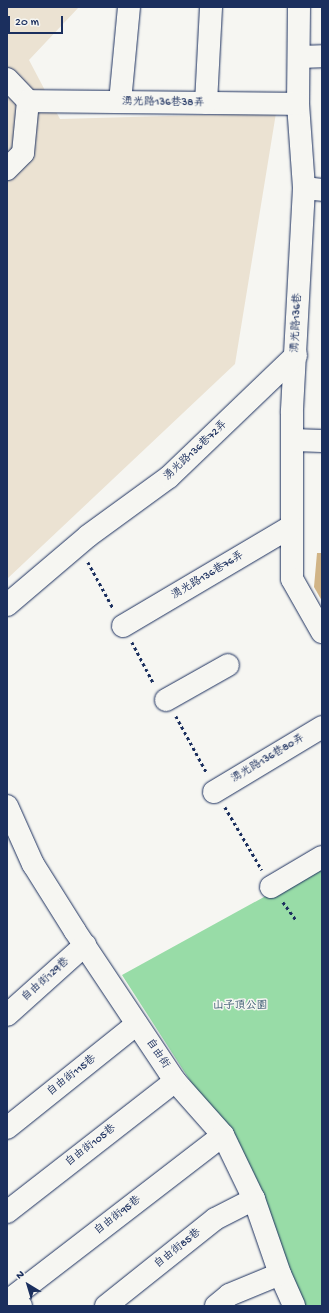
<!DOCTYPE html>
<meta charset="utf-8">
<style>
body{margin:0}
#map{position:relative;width:329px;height:1313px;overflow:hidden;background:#f6f6f2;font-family:"Gochi Hand","LXGW WenKai TC",sans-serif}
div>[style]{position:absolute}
.built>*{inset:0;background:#ebe2d2}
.green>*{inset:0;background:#98dca7}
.building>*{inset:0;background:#d1b486}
.path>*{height:2.5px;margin-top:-1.25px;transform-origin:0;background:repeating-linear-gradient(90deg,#1b2f5e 0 3px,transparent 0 6px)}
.roads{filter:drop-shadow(0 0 1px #1b2f5e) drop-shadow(0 0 1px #1b2f5e)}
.minor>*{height:22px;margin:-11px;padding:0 11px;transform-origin:11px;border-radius:11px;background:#f6f6f2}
span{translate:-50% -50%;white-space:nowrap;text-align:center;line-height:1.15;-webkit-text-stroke:3px #f6f6f2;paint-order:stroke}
.street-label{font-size:11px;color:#1b2f5e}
.park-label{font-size:11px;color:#3a5a70}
.frame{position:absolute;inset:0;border:8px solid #1b2f5e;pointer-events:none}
.north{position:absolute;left:8px;top:1265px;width:40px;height:40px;-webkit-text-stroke:3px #f6f6f2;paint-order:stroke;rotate:322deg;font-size:11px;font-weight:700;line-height:16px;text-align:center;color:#1b2f5e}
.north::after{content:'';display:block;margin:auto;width:14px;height:18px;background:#1b2f5e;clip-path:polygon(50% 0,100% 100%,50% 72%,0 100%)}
.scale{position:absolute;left:8px;top:16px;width:55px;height:18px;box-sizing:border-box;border:2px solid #1b2f5e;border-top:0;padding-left:5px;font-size:12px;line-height:14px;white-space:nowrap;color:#1b2f5e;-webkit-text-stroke:3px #f6f6f2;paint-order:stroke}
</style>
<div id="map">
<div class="built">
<div style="clip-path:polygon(7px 7px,79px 7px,29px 60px,60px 119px,276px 113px,235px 364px,7px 579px)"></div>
</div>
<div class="green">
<div style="clip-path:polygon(322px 865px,322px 1306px,303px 1306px,261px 1191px,122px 975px)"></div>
</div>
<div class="building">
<div style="clip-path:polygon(317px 553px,322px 553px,322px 601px,314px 587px)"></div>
</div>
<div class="path">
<div style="left:88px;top:562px;width:52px;rotate:61.5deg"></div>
<div style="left:132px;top:642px;width:47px;rotate:62.4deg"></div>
<div style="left:176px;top:716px;width:65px;rotate:61.5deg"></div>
<div style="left:225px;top:807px;width:73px;rotate:59.6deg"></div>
<div style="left:283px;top:902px;width:22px;rotate:54deg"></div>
</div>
<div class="roads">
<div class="minor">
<div style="left:299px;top:7px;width:97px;rotate:90.6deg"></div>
<div style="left:298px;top:104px;width:84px;rotate:85.9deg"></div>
<div style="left:304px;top:188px;width:225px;rotate:93.1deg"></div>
<div style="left:292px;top:413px;width:166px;rotate:90deg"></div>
<div style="left:292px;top:579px;width:61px;rotate:60.5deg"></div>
<div style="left:299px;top:57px;width:23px;rotate:-2deg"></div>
<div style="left:7px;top:79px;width:30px;rotate:46deg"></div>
<div style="left:28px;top:101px;width:52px;rotate:95.5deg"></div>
<div style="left:23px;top:153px;width:23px;rotate:135deg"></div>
<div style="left:28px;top:101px;width:270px;rotate:0.6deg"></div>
<div style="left:120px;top:102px;width:95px;rotate:-84.6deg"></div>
<div style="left:206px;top:103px;width:96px;rotate:-87deg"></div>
<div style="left:304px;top:188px;width:18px;rotate:6deg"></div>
<div style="left:293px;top:440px;width:29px;rotate:2deg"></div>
<div style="left:7px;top:605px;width:106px;rotate:-40.4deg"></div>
<div style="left:88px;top:536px;width:100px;rotate:-36.1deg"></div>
<div style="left:169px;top:477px;width:176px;rotate:-43.8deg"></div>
<div style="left:123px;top:626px;width:196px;rotate:-30.6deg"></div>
<div style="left:166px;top:700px;width:71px;rotate:-29.4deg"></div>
<div style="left:214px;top:792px;width:126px;rotate:-31deg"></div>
<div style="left:7px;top:806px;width:64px;rotate:65.9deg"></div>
<div style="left:33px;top:864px;width:79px;rotate:57.9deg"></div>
<div style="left:75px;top:931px;width:180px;rotate:56.3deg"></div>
<div style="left:175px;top:1081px;width:72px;rotate:48.4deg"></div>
<div style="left:223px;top:1135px;width:71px;rotate:64.2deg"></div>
<div style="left:254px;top:1199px;width:79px;rotate:70.9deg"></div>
<div style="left:280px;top:1274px;width:35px;rotate:66deg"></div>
<div style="left:271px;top:887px;width:59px;rotate:-30.5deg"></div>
<div style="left:7px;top:1015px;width:105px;rotate:-41.9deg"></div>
<div style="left:7px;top:1128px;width:166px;rotate:-38.7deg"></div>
<div style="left:7px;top:1212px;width:213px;rotate:-37.9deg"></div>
<div style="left:21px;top:1306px;width:12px;rotate:-132deg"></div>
<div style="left:13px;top:1297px;width:265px;rotate:-37.6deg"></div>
<div style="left:106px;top:1306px;width:139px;rotate:-38.6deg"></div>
<div style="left:215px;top:1219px;width:44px;rotate:-27.1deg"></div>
<div style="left:216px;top:1306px;width:17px;rotate:-40deg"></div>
<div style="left:229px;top:1295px;width:55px;rotate:-22.4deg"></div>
</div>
</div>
<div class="street-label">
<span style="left:163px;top:103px;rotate:1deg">湧光路136巷38弄</span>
<span style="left:297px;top:323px;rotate:-87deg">湧光路136巷</span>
<span style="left:196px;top:451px;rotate:-43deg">湧光路136巷72弄</span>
<span style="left:208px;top:576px;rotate:-31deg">湧光路136巷76弄</span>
<span style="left:268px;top:759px;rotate:-31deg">湧光路136巷80弄</span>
<span style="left:46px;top:980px;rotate:-42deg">自由街129巷</span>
<span style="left:157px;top:1054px;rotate:56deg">自由街</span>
<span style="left:72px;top:1076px;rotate:-38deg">自由街115巷</span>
<span style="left:91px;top:1146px;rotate:-38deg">自由街105巷</span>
<span style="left:118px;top:1216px;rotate:-38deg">自由街95巷</span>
<span style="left:178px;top:1249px;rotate:-39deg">自由街85巷</span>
</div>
<div class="park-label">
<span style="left:240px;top:1006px">山子頂公園</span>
</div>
<div class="frame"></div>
<div class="north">N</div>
<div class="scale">20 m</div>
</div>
